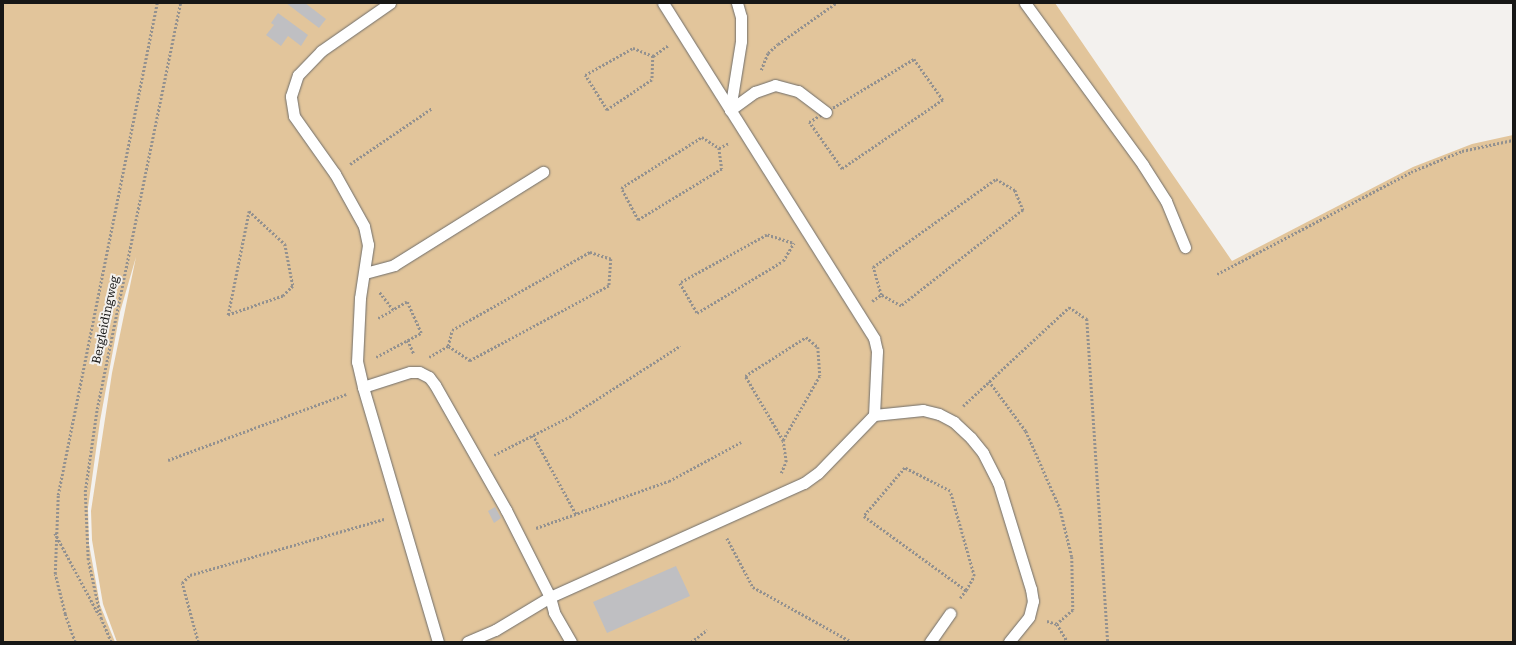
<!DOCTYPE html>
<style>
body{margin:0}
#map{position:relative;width:1516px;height:645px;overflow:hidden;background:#f3f1ee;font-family:"Roboto Serif",serif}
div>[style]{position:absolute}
.green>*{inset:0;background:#e2c59b}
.building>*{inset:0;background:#bfbfc2}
.path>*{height:2.5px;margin-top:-1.25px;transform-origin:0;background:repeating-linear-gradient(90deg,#93918f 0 2px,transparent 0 4px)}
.roads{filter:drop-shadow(0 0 1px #6f6d6a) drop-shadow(0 0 1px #6f6d6a)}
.lane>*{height:11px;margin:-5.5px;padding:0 5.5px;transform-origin:5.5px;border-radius:5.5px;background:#fff}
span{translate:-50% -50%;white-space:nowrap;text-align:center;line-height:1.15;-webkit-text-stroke:4px #f3f1ee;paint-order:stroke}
.street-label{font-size:12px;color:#171716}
.frame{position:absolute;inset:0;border:4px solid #171716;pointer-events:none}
</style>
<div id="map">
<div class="green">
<div style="clip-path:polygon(3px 3px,1055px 3px,1232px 261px,1413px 167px,1472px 144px,1513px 135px,1513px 642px,117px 642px,103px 604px,92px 540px,91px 511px,112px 373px,136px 257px,120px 312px,100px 421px,88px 508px,89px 544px,100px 605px,115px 642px,3px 642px)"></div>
</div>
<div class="building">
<div style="clip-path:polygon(286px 3px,305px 3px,326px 19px,319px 28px)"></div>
<div style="clip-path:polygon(278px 13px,308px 35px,301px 46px,288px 36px,281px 46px,266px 35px,274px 25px,271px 23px)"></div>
<div style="clip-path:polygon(495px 507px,501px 518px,494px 523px,488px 511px)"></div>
<div style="clip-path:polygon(676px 566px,690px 596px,607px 633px,593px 602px)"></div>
</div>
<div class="path">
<div style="left:653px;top:56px;width:24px;rotate:92deg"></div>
<div style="left:652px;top:80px;width:54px;rotate:146.3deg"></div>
<div style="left:607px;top:110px;width:41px;rotate:-122.2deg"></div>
<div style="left:585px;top:75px;width:55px;rotate:-29.4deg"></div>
<div style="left:633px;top:48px;width:22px;rotate:22deg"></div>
<div style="left:653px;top:56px;width:19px;rotate:-35deg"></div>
<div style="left:914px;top:59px;width:50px;rotate:54.7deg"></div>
<div style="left:943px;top:100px;width:122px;rotate:145.7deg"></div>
<div style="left:842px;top:169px;width:57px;rotate:-125.1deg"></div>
<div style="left:809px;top:122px;width:122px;rotate:-31deg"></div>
<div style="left:761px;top:70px;width:18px;rotate:-68deg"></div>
<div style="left:768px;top:53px;width:13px;rotate:-42deg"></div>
<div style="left:778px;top:44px;width:71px;rotate:-35.3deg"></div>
<div style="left:719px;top:148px;width:21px;rotate:82deg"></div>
<div style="left:722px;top:169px;width:98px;rotate:148.7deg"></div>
<div style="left:638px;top:220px;width:36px;rotate:-118deg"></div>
<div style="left:621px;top:188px;width:96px;rotate:-32.2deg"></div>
<div style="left:702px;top:137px;width:20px;rotate:33deg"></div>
<div style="left:719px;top:148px;width:11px;rotate:-27deg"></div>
<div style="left:350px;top:164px;width:99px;rotate:-34.3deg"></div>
<div style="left:249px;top:211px;width:49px;rotate:42.5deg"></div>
<div style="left:285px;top:244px;width:43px;rotate:79.2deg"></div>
<div style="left:293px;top:286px;width:14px;rotate:135deg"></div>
<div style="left:283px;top:296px;width:58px;rotate:160.9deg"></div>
<div style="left:228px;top:315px;width:106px;rotate:-78.6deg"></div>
<div style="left:792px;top:243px;width:26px;rotate:-162deg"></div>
<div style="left:767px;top:235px;width:99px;rotate:151.1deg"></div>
<div style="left:680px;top:283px;width:34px;rotate:60deg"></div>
<div style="left:697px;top:313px;width:100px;rotate:-31.2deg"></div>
<div style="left:783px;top:261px;width:21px;rotate:-59deg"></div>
<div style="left:1217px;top:274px;width:219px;rotate:-27.7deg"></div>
<div style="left:1411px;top:172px;width:55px;rotate:-22.4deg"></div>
<div style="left:1462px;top:151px;width:52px;rotate:-12.2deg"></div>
<div style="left:872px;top:301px;width:11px;rotate:-34deg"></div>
<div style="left:881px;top:295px;width:29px;rotate:-106deg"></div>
<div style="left:873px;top:267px;width:151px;rotate:-35.6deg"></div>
<div style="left:996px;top:179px;width:22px;rotate:30deg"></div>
<div style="left:1015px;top:190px;width:22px;rotate:68deg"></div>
<div style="left:1023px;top:210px;width:155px;rotate:141.8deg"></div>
<div style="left:901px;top:306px;width:23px;rotate:-151deg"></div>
<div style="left:378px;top:318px;width:17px;rotate:-28deg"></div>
<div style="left:393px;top:310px;width:23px;rotate:-128deg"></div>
<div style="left:408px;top:340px;width:15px;rotate:67deg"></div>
<div style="left:376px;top:357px;width:51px;rotate:-28.1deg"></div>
<div style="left:421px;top:333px;width:34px;rotate:-114deg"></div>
<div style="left:407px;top:302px;width:16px;rotate:150deg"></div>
<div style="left:429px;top:357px;width:22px;rotate:-30deg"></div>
<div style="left:448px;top:346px;width:16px;rotate:-76deg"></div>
<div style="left:452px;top:330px;width:159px;rotate:-29.5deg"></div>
<div style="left:590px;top:252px;width:22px;rotate:18deg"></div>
<div style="left:611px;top:259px;width:27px;rotate:94deg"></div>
<div style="left:609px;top:286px;width:158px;rotate:151.7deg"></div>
<div style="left:470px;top:361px;width:27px;rotate:-146deg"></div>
<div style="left:989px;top:381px;width:62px;rotate:53.5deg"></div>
<div style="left:1026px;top:431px;width:84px;rotate:66.2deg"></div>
<div style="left:1060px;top:508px;width:50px;rotate:76.2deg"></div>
<div style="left:1072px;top:557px;width:53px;rotate:88.9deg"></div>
<div style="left:1073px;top:610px;width:21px;rotate:139deg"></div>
<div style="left:963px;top:406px;width:145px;rotate:-43deg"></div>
<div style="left:1069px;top:307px;width:22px;rotate:34deg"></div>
<div style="left:1087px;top:319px;width:324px;rotate:86.3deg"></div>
<div style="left:533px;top:435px;width:90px;rotate:61.4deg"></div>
<div style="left:494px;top:455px;width:84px;rotate:-26.9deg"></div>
<div style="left:569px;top:417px;width:132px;rotate:-32.6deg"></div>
<div style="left:168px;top:460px;width:190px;rotate:-20.3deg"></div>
<div style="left:781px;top:473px;width:12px;rotate:-66deg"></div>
<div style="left:786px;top:462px;width:21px;rotate:-98deg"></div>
<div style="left:783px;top:441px;width:75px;rotate:-120.3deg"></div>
<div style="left:745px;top:376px;width:72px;rotate:-32.6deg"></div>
<div style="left:806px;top:337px;width:16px;rotate:40deg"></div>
<div style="left:818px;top:347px;width:29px;rotate:86deg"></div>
<div style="left:820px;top:376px;width:75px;rotate:119.6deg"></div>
<div style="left:536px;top:528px;width:141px;rotate:-19.5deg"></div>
<div style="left:669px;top:481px;width:82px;rotate:-28.4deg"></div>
<div style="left:55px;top:533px;width:93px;rotate:61.8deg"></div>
<div style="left:727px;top:538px;width:55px;rotate:62deg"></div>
<div style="left:753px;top:587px;width:113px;rotate:29.1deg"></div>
<div style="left:960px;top:598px;width:10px;rotate:-53deg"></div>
<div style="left:966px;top:590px;width:16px;rotate:-60deg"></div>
<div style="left:974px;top:576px;width:88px;rotate:-105.8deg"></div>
<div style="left:950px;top:491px;width:51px;rotate:-152.9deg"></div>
<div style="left:905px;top:468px;width:63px;rotate:130.5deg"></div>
<div style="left:864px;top:516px;width:126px;rotate:36deg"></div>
<div style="left:1047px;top:621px;width:10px;rotate:17deg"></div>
<div style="left:1057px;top:624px;width:21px;rotate:59deg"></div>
<div style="left:75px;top:642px;width:30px;rotate:-110deg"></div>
<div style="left:65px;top:614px;width:41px;rotate:-104deg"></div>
<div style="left:55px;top:574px;width:79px;rotate:-87.8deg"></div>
<div style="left:58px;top:495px;width:502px;rotate:-78.62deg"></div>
<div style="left:111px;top:642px;width:25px;rotate:-113deg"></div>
<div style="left:101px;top:619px;width:60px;rotate:-102.4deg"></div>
<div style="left:88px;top:560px;width:68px;rotate:-92.5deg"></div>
<div style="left:85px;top:492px;width:84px;rotate:-81.8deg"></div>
<div style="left:97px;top:409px;width:414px;rotate:-78.4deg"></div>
<div style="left:198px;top:642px;width:61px;rotate:-105.2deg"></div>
<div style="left:182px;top:583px;width:11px;rotate:-45deg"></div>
<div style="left:190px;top:575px;width:202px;rotate:-16.1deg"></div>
<div style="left:691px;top:642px;width:20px;rotate:-37deg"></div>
</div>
<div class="roads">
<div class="lane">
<div style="left:1025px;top:3px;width:200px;rotate:53.9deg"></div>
<div style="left:1143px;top:165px;width:43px;rotate:57.4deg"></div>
<div style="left:1166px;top:201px;width:50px;rotate:67.6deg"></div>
<div style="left:730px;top:110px;width:31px;rotate:-36deg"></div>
<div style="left:755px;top:92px;width:21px;rotate:-19deg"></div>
<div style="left:775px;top:85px;width:24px;rotate:15deg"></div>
<div style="left:798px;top:91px;width:35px;rotate:37deg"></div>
<div style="left:730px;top:110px;width:70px;rotate:-80.9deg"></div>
<div style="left:741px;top:41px;width:24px;rotate:-90deg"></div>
<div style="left:741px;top:17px;width:15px;rotate:-106deg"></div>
<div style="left:365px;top:273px;width:30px;rotate:-15deg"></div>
<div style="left:394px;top:265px;width:176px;rotate:-32deg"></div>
<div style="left:363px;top:387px;width:26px;rotate:-103deg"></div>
<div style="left:357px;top:362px;width:64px;rotate:-87.3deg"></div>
<div style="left:360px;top:298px;width:54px;rotate:-81.4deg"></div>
<div style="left:368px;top:245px;width:19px;rotate:-102deg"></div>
<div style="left:364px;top:226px;width:60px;rotate:-119.1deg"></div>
<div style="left:335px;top:174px;width:71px;rotate:-125.3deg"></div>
<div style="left:294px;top:116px;width:20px;rotate:-99deg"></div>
<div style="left:291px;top:96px;width:22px;rotate:-72deg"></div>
<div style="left:298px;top:75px;width:33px;rotate:-46deg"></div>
<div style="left:321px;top:51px;width:84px;rotate:-34.8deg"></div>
<div style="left:874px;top:415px;width:49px;rotate:-5.8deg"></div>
<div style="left:923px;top:410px;width:16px;rotate:14deg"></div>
<div style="left:939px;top:414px;width:17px;rotate:28deg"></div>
<div style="left:954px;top:422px;width:23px;rotate:43deg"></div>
<div style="left:971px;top:438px;width:19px;rotate:51deg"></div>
<div style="left:983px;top:453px;width:33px;rotate:63deg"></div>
<div style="left:998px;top:482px;width:112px;rotate:72.9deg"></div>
<div style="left:1031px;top:589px;width:12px;rotate:81deg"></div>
<div style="left:1033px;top:601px;width:16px;rotate:104deg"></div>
<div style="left:1029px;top:617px;width:32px;rotate:129deg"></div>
<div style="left:438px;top:642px;width:266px;rotate:-106.4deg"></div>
<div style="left:363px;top:387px;width:49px;rotate:-17.7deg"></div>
<div style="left:410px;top:372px;width:9px"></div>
<div style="left:419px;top:372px;width:11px;rotate:27deg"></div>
<div style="left:429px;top:377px;width:10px;rotate:53deg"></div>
<div style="left:435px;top:385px;width:144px;rotate:60.4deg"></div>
<div style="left:506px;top:510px;width:97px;rotate:63.2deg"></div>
<div style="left:550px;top:597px;width:64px;rotate:149deg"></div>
<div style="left:495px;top:630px;width:30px;rotate:157deg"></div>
<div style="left:571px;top:642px;width:34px;rotate:-120deg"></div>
<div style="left:554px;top:612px;width:16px;rotate:-105deg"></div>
<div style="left:550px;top:597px;width:278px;rotate:-24.2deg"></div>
<div style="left:804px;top:483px;width:17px;rotate:-36deg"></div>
<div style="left:818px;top:473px;width:81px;rotate:-46deg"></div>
<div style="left:874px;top:415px;width:64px;rotate:-87.3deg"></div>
<div style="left:877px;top:351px;width:13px;rotate:-103deg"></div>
<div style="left:874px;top:338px;width:396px;rotate:-122.2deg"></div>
<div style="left:930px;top:642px;width:35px;rotate:-55deg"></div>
</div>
</div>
<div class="street-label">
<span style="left:106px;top:320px;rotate:-78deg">Bergleidingweg</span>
</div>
<div class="frame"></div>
</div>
